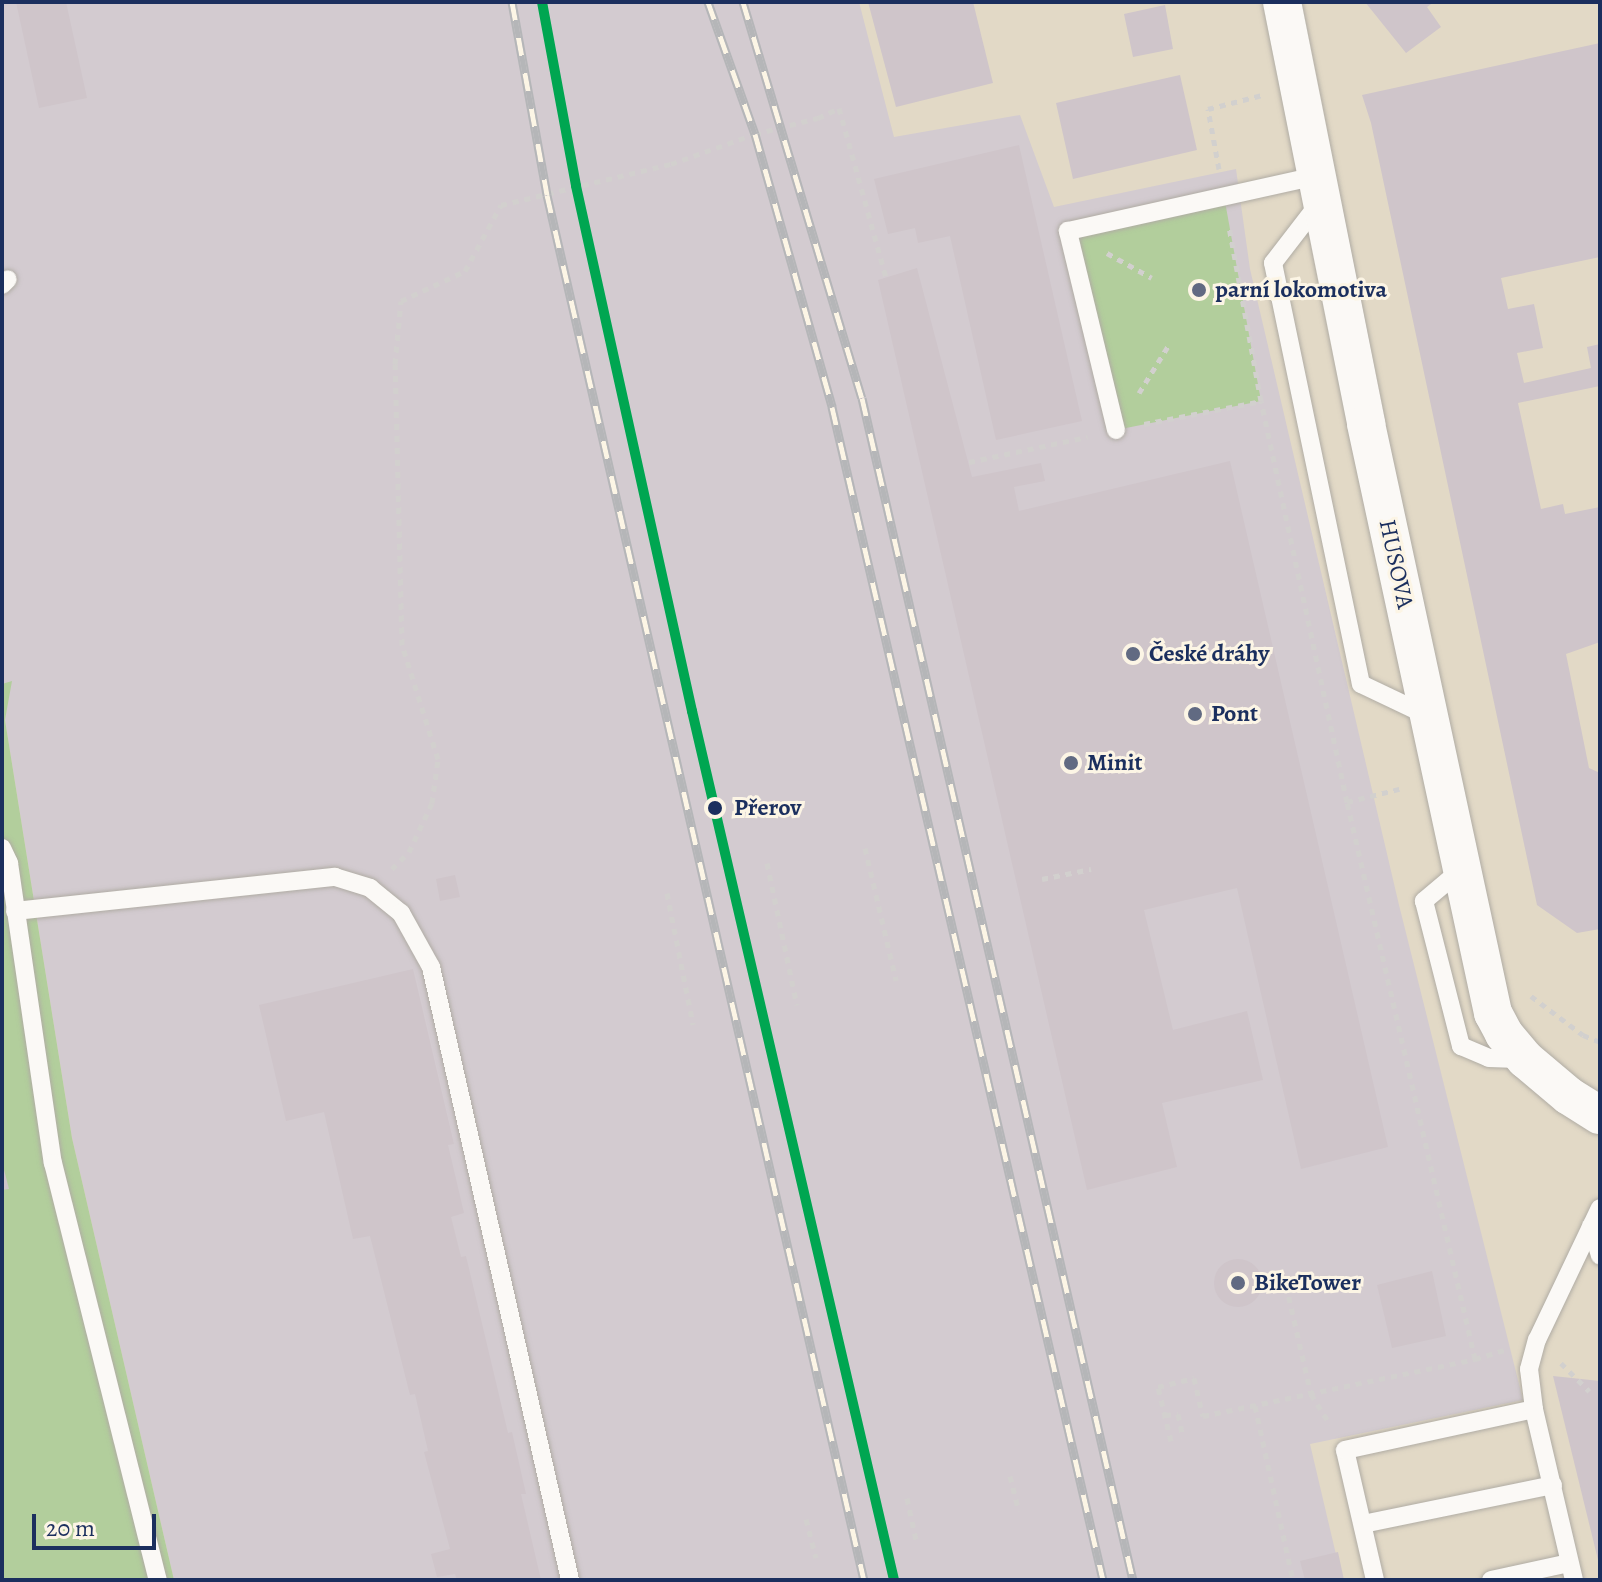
<!DOCTYPE html>
<meta charset="utf-8">
<style>
body{margin:0}
#map{position:relative;width:1602px;height:1582px;overflow:hidden;background:#e2d9c6;font-family:Alegreya,serif}
div>[style]{position:absolute}
.industrial>*{inset:0;background:#d3cbd0}
.green>*{inset:0;background:#b2ce9c}
.building>*{inset:0;background:#cfc5ca}
.round{border-radius:50%}
.path>*{height:5px;margin-top:-2.5px;transform-origin:0;background:repeating-linear-gradient(90deg,#d2d0ce 0 6px,transparent 0 12px)}
.roads{filter:drop-shadow(0 0 2px #b0aca4) drop-shadow(0 0 2px #b0aca4)}
.service>*{height:18px;margin:-9px;padding:0 9px;transform-origin:9px;border-radius:9px;background:#fbf9f6}
.minor>*{height:38px;margin:-19px;padding:0 19px;transform-origin:19px;border-radius:19px;background:#fbf9f6}
.rail>*{height:9px;margin-top:-4.5px;transform-origin:0;background:repeating-linear-gradient(90deg,#fcf5e5 0 18px,#b5b6b8 0 36px);box-sizing:border-box;border-block:2px solid #b5b6b8}
.rail-1>*{height:10px;margin:-5px;padding:0 5px;transform-origin:5px;border-radius:5px;background:#00a651}
.dots>*{width:22px;height:22px;translate:-50% -50%;box-sizing:border-box;border:4px solid #fcf5e5;border-radius:50%}
span{translate:-50% -50%;white-space:nowrap;text-align:center;line-height:1.15;-webkit-text-stroke:6px #fcf5e5;paint-order:stroke}
.poi-label{font-size:24px;color:#1b2f5e;font-weight:700}
.left{translate:0 -50%;text-align:left}
.street-label{font-size:24px;color:#1b2f5e}
.stop-label{font-size:24px;color:#1b2f5e;font-weight:700}
.frame{position:absolute;inset:0;border:4px solid #1b2f5e;pointer-events:none}
.scale{position:absolute;left:32px;top:1514px;width:124px;height:36px;box-sizing:border-box;border:4px solid #1b2f5e;border-top:0;padding-left:10px;font-size:24px;line-height:28px;white-space:nowrap;color:#1b2f5e;-webkit-text-stroke:6px #fcf5e5;paint-order:stroke}
</style>
<div id="map">
<div class="industrial">
<div style="clip-path:polygon(2px 2px,859px 2px,894px 137px,1020px 115px,1054px 207px,1236px 169px,1250px 269px,1399px 905px,1523px 1400px,1310px 1444px,1342px 1580px,174px 1580px,72px 1138px,5px 720px,11px 682px,2px 684px)"></div>
</div>
<div class="green">
<div style="clip-path:polygon(1224px 196px,1261px 401px,1116px 430px,1068px 231px)"></div>
<div style="clip-path:polygon(12px 681px,5px 720px,72px 1138px,174px 1580px,2px 1580px,2px 684px)"></div>
</div>
<div class="building">
<div style="clip-path:polygon(16px 2px,66px 2px,87px 98px,39px 108px)"></div>
<div style="clip-path:polygon(868px 2px,973px 2px,993px 83px,896px 107px)"></div>
<div style="clip-path:polygon(1365px 2px,1434px 2px,1427px 7px,1441px 27px,1406px 53px)"></div>
<div style="clip-path:polygon(1165px 5px,1173px 49px,1133px 57px,1124px 14px)"></div>
<div style="clip-path:polygon(1600px 43px,1600px 257px,1501px 278px,1508px 309px,1534px 304px,1543px 348px,1517px 353px,1524px 383px,1591px 368px,1587px 347px,1600px 344px,1600px 386px,1518px 403px,1541px 509px,1563px 504px,1565px 514px,1600px 507px,1600px 642px,1566px 654px,1589px 768px,1600px 773px,1600px 929px,1577px 933px,1537px 905px,1371px 123px,1362px 95px)"></div>
<div style="clip-path:polygon(1180px 75px,1197px 150px,1073px 179px,1056px 103px)"></div>
<div style="clip-path:polygon(1019px 145px,1082px 421px,996px 440px,950px 236px,918px 243px,915px 228px,888px 234px,874px 179px)"></div>
<div style="clip-path:polygon(917px 268px,972px 477px,1041px 463px,1045px 481px,1014px 487px,1019px 511px,1230px 461px,1388px 1147px,1301px 1169px,1237px 888px,1144px 910px,1173px 1030px,1247px 1011px,1263px 1080px,1162px 1103px,1177px 1167px,1087px 1190px,878px 280px)"></div>
<div style="clip-path:polygon(455px 875px,460px 897px,440px 901px,436px 879px)"></div>
<div style="clip-path:polygon(413px 969px,454px 1144px,448px 1145px,464px 1213px,451px 1217px,461px 1257px,466px 1256px,508px 1433px,512px 1432px,526px 1494px,521px 1494px,541px 1580px,457px 1580px,455px 1574px,437px 1577px,431px 1554px,450px 1549px,424px 1452px,428px 1451px,415px 1394px,410px 1395px,370px 1236px,353px 1239px,324px 1112px,286px 1121px,259px 1005px)"></div>
<div style="clip-path:polygon(2px 1162px,9px 1189px,2px 1190px)"></div>
<div class="round" style="left:1214px;top:1259px;width:48px;height:48px"></div>
<div style="clip-path:polygon(1432px 1271px,1446px 1336px,1392px 1348px,1377px 1285px)"></div>
<div style="clip-path:polygon(1553px 1376px,1600px 1381px,1600px 1564px,1599px 1564px)"></div>
<div style="clip-path:polygon(1338px 1552px,1344px 1580px,1305px 1580px,1300px 1561px)"></div>
</div>
<div class="path">
<div style="left:1219px;top:169px;width:61px;rotate:-100.4deg"></div>
<div style="left:1208px;top:109px;width:56px;rotate:-14.5deg"></div>
<div style="left:1107px;top:253px;width:51px;rotate:29.1deg"></div>
<div style="left:1139px;top:393px;width:59px;rotate:-58.2deg"></div>
<div style="left:1144px;top:424px;width:119px;rotate:-11.1deg"></div>
<div style="left:969px;top:462px;width:121px;rotate:-12deg"></div>
<div style="left:1347px;top:802px;width:54px;rotate:-14deg"></div>
<div style="left:865px;top:848px;width:136px;rotate:76.8deg"></div>
<div style="left:767px;top:863px;width:145px;rotate:78.1deg"></div>
<div style="left:392px;top:869px;width:24px;rotate:-45deg"></div>
<div style="left:409px;top:852px;width:54px;rotate:-64.9deg"></div>
<div style="left:432px;top:803px;width:44px;rotate:-82.2deg"></div>
<div style="left:438px;top:759px;width:120px;rotate:-107.5deg"></div>
<div style="left:402px;top:645px;width:281px;rotate:-91.4deg"></div>
<div style="left:395px;top:364px;width:63px;rotate:-84.6deg"></div>
<div style="left:401px;top:301px;width:71px;rotate:-25.1deg"></div>
<div style="left:465px;top:271px;width:75px;rotate:-61.4deg"></div>
<div style="left:501px;top:205px;width:175px;rotate:-13.6deg"></div>
<div style="left:671px;top:164px;width:89px;rotate:-19.7deg"></div>
<div style="left:755px;top:134px;width:65px;rotate:-14.3deg"></div>
<div style="left:818px;top:118px;width:23px;rotate:-25deg"></div>
<div style="left:839px;top:108px;width:175px;rotate:74.5deg"></div>
<div style="left:1042px;top:879px;width:50px;rotate:-11.5deg"></div>
<div style="left:667px;top:893px;width:134px;rotate:78.8deg"></div>
<div style="left:1531px;top:996px;width:65px;rotate:36.9deg"></div>
<div style="left:1583px;top:1035px;width:18px;rotate:22deg"></div>
<div style="left:1286px;top:1285px;width:112px;rotate:77.1deg"></div>
<div style="left:1311px;top:1394px;width:36px;rotate:58deg"></div>
<div style="left:1475px;top:1359px;width:31px;rotate:-17deg"></div>
<div style="left:1561px;top:1363px;width:40px;rotate:45deg"></div>
<div style="left:1255px;top:1406px;width:178px;rotate:77.7deg"></div>
<div style="left:1165px;top:1415px;width:13px;rotate:-4deg"></div>
<div style="left:1178px;top:1414px;width:24px;rotate:78deg"></div>
<div style="left:1171px;top:1441px;width:56px;rotate:-103.5deg"></div>
<div style="left:1158px;top:1387px;width:37px;rotate:-14deg"></div>
<div style="left:1194px;top:1378px;width:39px;rotate:77deg"></div>
<div style="left:1203px;top:1416px;width:278px;rotate:-11.8deg"></div>
<div style="left:1475px;top:1359px;width:572px;rotate:-102.94deg"></div>
<div style="left:1347px;top:802px;width:410px;rotate:-102.1deg"></div>
<div style="left:1261px;top:401px;width:178px;rotate:-100.4deg"></div>
<div style="left:1010px;top:1476px;width:36px;rotate:76deg"></div>
<div style="left:907px;top:1498px;width:43px;rotate:77.9deg"></div>
<div style="left:806px;top:1519px;width:40px;rotate:75.6deg"></div>
</div>
<div class="roads">
<div class="service">
<div style="left:1320px;top:202px;width:77px;rotate:127.6deg"></div>
<div style="left:1273px;top:263px;width:430px;rotate:78.2deg"></div>
<div style="left:1361px;top:684px;width:74px;rotate:25.5deg"></div>
<div style="left:2px;top:285px;width:8px;rotate:-45deg"></div>
<div style="left:1116px;top:430px;width:205px;rotate:-103.6deg"></div>
<div style="left:1068px;top:231px;width:255px;rotate:-12.5deg"></div>
<div style="left:2px;top:848px;width:17px;rotate:65deg"></div>
<div style="left:9px;top:863px;width:303px;rotate:81.7deg"></div>
<div style="left:53px;top:1163px;width:430px;rotate:75.9deg"></div>
<div style="left:1462px;top:869px;width:50px;rotate:139.9deg"></div>
<div style="left:1424px;top:901px;width:150px;rotate:75.7deg"></div>
<div style="left:1461px;top:1046px;width:30px;rotate:23deg"></div>
<div style="left:1489px;top:1058px;width:36px;rotate:2deg"></div>
<div style="left:15px;top:911px;width:322px;rotate:-6.1deg"></div>
<div style="left:335px;top:877px;width:37px;rotate:17deg"></div>
<div style="left:370px;top:888px;width:40px;rotate:39deg"></div>
<div style="left:401px;top:913px;width:62px;rotate:60.9deg"></div>
<div style="left:431px;top:967px;width:629px;rotate:77.22deg"></div>
<div style="left:1591px;top:1226px;width:31px;rotate:73deg"></div>
<div style="left:1363px;top:1524px;width:194px;rotate:-11.6deg"></div>
<div style="left:1375px;top:1580px;width:133px;rotate:-103deg"></div>
<div style="left:1345px;top:1450px;width:193px;rotate:-12.2deg"></div>
<div style="left:1491px;top:1580px;width:80px;rotate:-12.3deg"></div>
<div style="left:1574px;top:1580px;width:176px;rotate:-103.2deg"></div>
<div style="left:1534px;top:1409px;width:40px;rotate:-97.1deg"></div>
<div style="left:1529px;top:1369px;width:30px;rotate:-75deg"></div>
<div style="left:1537px;top:1340px;width:146px;rotate:-64.5deg"></div>
</div>
<div class="minor">
<div style="left:1282px;top:2px;width:430px;rotate:78.7deg"></div>
<div style="left:1366px;top:424px;width:603px;rotate:77.83deg"></div>
<div style="left:1493px;top:1013px;width:24px;rotate:62deg"></div>
<div style="left:1504px;top:1034px;width:33px;rotate:50deg"></div>
<div style="left:1525px;top:1059px;width:57px;rotate:40.1deg"></div>
<div style="left:1569px;top:1096px;width:36px;rotate:32deg"></div>
</div>
</div>
<div class="rail">
<div style="left:512px;top:2px;width:196px;rotate:79.7deg"></div>
<div style="left:547px;top:195px;width:1421px;rotate:77.11deg"></div>
<div style="left:708px;top:2px;width:140px;rotate:70.4deg"></div>
<div style="left:755px;top:134px;width:284px;rotate:74.2deg"></div>
<div style="left:832px;top:407px;width:1204px;rotate:76.99deg"></div>
<div style="left:743px;top:2px;width:413px;rotate:73.3deg"></div>
<div style="left:862px;top:398px;width:1213px;rotate:77.09deg"></div>
</div>
<div class="rail-1">
<div style="left:542px;top:2px;width:187px;rotate:79.5deg"></div>
<div style="left:576px;top:186px;width:538px;rotate:77.54deg"></div>
<div style="left:692px;top:711px;width:892px;rotate:76.91deg"></div>
</div>
<div class="dots">
<div style="left:1199px;top:290px;background:#616a82"></div>
<div style="left:1133px;top:654px;background:#616a82"></div>
<div style="left:1195px;top:714px;background:#616a82"></div>
<div style="left:1071px;top:763px;background:#616a82"></div>
<div style="left:715px;top:808px;background:#1b2f5e"></div>
<div style="left:1238px;top:1283px;background:#616a82"></div>
</div>
<div class="poi-label">
<span class="left" style="left:1215px;top:290px">parní lokomotiva</span>
<span class="left" style="left:1149px;top:654px">České dráhy</span>
<span class="left" style="left:1211px;top:714px">Pont</span>
<span class="left" style="left:1087px;top:763px">Minit</span>
<span class="left" style="left:1254px;top:1283px">BikeTower</span>
</div>
<div class="street-label">
<span style="left:1396px;top:564px;rotate:78deg">HUSOVA</span>
</div>
<div class="stop-label">
<span class="left" style="left:734px;top:808px">Přerov</span>
</div>
<div class="frame"></div>
<div class="scale">20 m</div>
</div>
